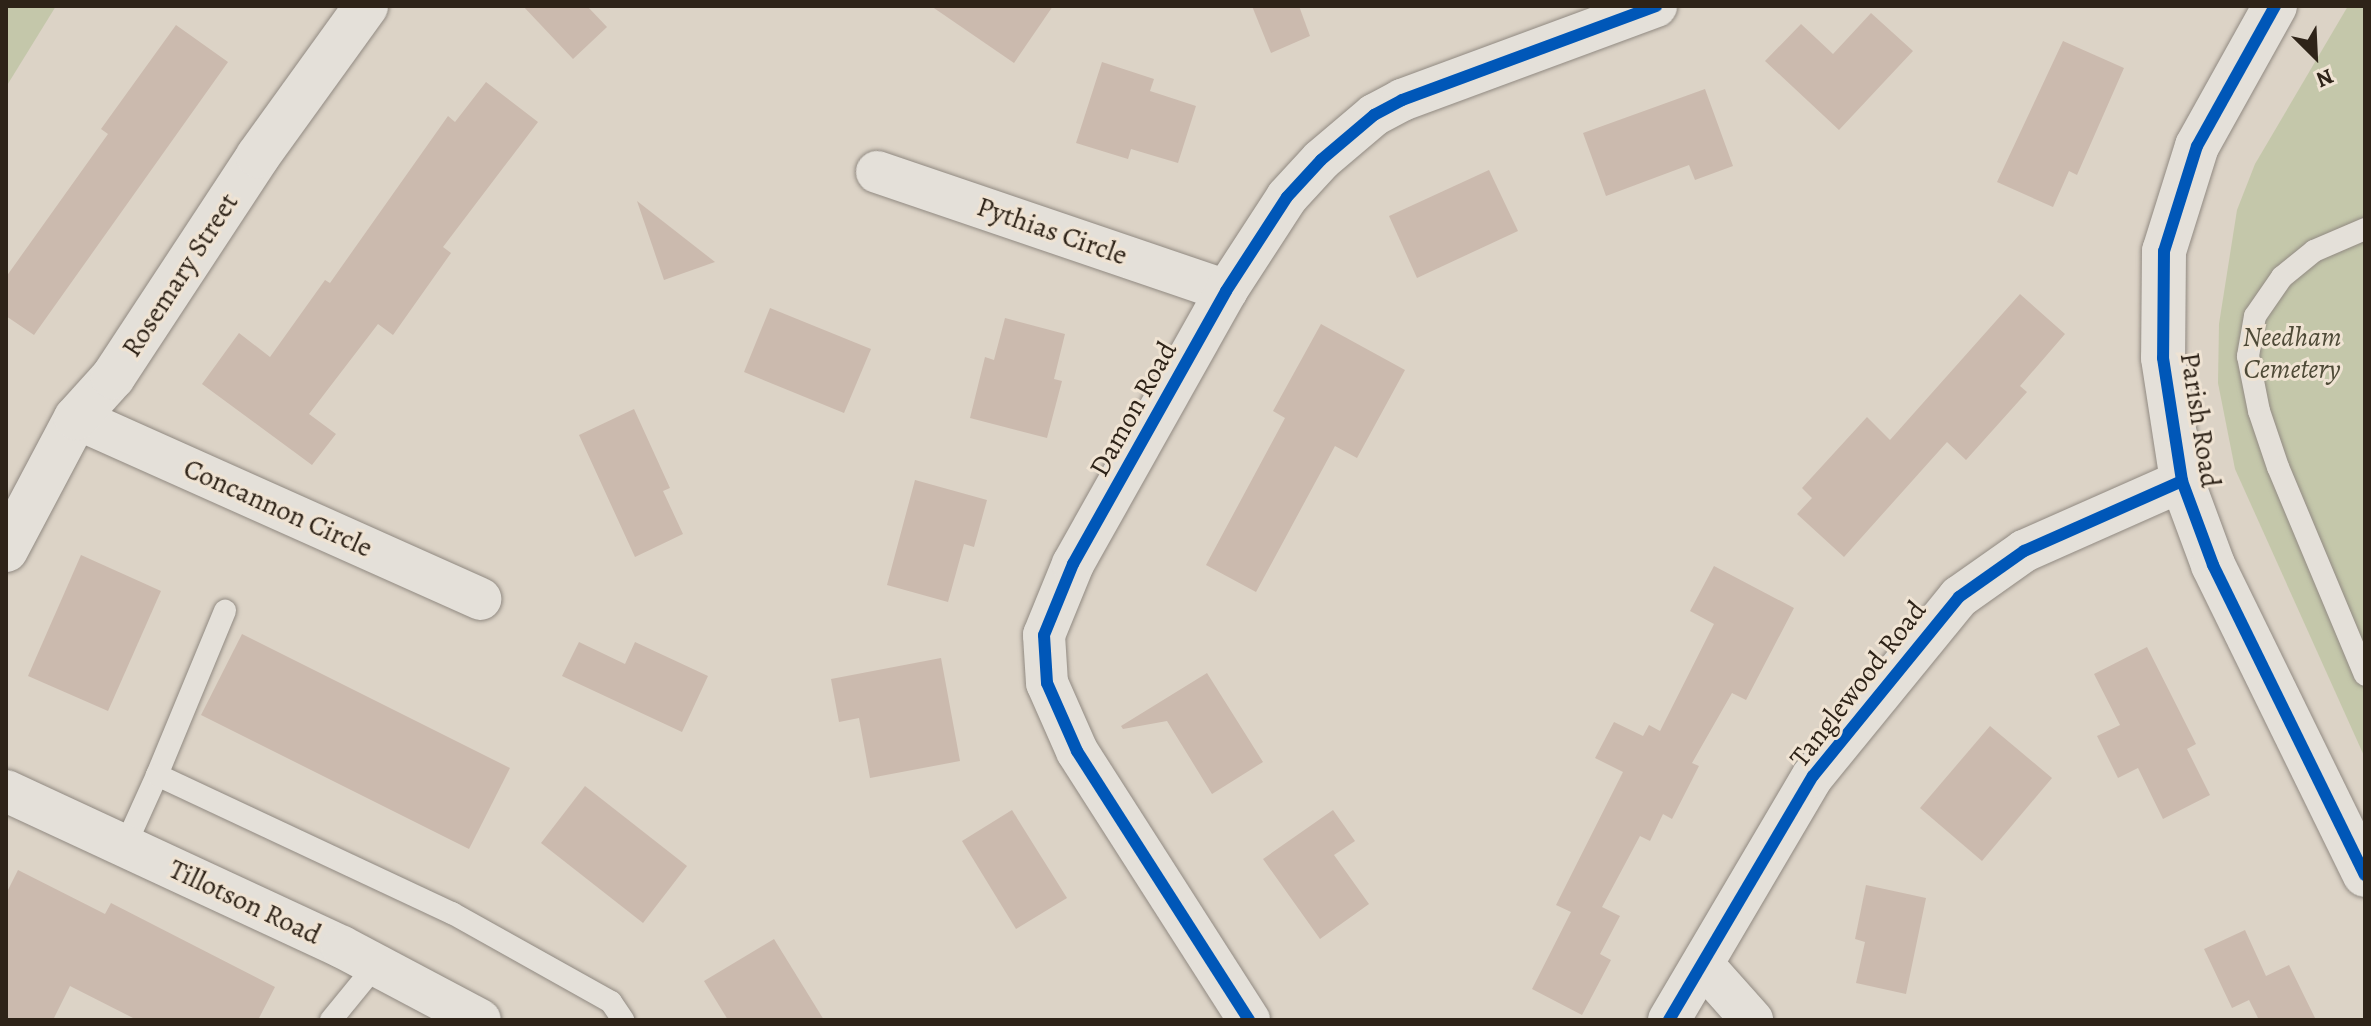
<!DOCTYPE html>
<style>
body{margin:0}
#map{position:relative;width:2371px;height:1026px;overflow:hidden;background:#dcd3c6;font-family:Alegreya,serif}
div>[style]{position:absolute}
.green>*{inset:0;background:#c4c7aa}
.building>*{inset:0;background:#cbbaae}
.roads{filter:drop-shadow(0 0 2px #918a82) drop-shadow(0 0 2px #918a82)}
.lane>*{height:22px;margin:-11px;padding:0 11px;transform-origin:11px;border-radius:11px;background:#e4e0d9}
.street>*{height:42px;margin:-21px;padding:0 21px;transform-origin:21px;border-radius:21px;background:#e4e0d9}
.secondary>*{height:44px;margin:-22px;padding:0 22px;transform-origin:22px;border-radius:22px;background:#e4e0d9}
.cycleway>*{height:12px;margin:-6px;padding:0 6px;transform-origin:6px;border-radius:6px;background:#0057b8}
span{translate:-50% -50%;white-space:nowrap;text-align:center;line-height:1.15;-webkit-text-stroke:6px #efe3d3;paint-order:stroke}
.street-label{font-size:28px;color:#2e2318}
.park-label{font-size:28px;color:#4e4a37;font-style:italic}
.frame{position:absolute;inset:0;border:8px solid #2e2318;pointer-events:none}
.north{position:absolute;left:2275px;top:16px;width:80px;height:80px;-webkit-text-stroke:6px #efe3d3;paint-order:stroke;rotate:156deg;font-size:22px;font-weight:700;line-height:32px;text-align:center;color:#2e2318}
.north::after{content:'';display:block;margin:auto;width:28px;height:36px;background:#2e2318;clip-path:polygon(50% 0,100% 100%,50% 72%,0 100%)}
</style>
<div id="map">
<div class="green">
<div style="clip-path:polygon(6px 6px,56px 6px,6px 87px)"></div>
<div style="clip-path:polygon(2348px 6px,2365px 6px,2365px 758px,2235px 469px,2218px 383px,2219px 324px,2237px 210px,2255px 164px)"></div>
</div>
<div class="building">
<div style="clip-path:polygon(523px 6px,587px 6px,607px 27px,573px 59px)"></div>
<div style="clip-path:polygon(931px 6px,1053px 6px,1014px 63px)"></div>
<div style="clip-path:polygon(1252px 6px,1299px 6px,1310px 36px,1271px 53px)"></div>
<div style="clip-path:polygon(1871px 13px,1913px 51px,1839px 130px,1765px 61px,1801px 24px,1833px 54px)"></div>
<div style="clip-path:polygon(176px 25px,228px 62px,34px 335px,6px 316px,6px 277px,108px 134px,101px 129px)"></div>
<div style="clip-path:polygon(2063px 41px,2124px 68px,2077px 175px,2069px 171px,2053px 207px,1997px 182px)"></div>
<div style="clip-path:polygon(1102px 62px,1154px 79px,1150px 91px,1196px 106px,1178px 163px,1131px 149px,1128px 159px,1076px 143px)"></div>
<div style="clip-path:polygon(486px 82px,538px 122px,443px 247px,451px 253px,393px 335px,378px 324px,309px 414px,336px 434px,312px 465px,202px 384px,239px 333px,270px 357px,325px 280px,330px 283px,448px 116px,455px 122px)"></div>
<div style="clip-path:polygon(1705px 89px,1733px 166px,1695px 180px,1689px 165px,1606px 196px,1583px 133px)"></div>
<div style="clip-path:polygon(1489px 170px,1518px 231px,1417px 278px,1389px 216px)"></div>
<div style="clip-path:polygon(637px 201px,715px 262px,664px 280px)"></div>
<div style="clip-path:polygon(2020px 294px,2065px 334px,2020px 386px,2027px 392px,1966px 460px,1947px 442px,1844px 557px,1797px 514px,1812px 498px,1802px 488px,1867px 417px,1890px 440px)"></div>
<div style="clip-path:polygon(770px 308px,871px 349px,844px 413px,744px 372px)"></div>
<div style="clip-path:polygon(1005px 318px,1065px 334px,1054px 379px,1062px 381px,1047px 438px,970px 418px,985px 357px,994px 360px)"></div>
<div style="clip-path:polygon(1321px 324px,1405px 370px,1357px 458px,1335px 446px,1256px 592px,1206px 565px,1285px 418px,1273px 411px)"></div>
<div style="clip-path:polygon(634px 409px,670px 488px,663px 491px,683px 534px,635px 557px,579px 435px)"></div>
<div style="clip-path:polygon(915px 480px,987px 500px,974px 547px,964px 544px,948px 602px,887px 585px)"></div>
<div style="clip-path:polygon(81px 555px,161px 591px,108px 711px,28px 676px)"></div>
<div style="clip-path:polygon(1714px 566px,1794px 608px,1746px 700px,1732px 693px,1692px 763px,1699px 766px,1672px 819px,1663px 814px,1650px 841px,1640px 836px,1602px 907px,1620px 916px,1600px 954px,1611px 960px,1582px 1015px,1532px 989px,1571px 912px,1556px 905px,1623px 772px,1595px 758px,1614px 722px,1643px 736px,1649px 725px,1660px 731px,1714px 624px,1690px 611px)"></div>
<div style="clip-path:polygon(242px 634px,510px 768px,469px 849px,201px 715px)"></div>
<div style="clip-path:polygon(579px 642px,625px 664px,635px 642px,708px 676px,682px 732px,562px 676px)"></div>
<div style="clip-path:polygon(2147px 647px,2196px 744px,2187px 749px,2210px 795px,2163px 819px,2138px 768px,2118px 778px,2097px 736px,2120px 725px,2094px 674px)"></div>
<div style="clip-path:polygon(941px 658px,960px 761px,870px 778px,859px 718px,839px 722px,831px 679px)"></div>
<div style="clip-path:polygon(1207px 673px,1263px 762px,1212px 794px,1167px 721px,1123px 729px,1121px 726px)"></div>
<div style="clip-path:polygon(1990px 726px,2052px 778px,1982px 861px,1920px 808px)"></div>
<div style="clip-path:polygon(585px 786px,687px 866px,643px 923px,541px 843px)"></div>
<div style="clip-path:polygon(1012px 810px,1067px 898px,1016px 929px,962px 841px)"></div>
<div style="clip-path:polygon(1333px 810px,1355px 841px,1334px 855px,1369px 904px,1320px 939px,1263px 859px)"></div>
<div style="clip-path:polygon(18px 870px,105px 914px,111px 903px,275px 987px,258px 1020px,137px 1020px,70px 986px,53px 1020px,6px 1020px,6px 894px)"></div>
<div style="clip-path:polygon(1866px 885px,1926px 898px,1906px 994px,1856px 983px,1865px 942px,1855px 939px)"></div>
<div style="clip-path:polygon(2245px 930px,2266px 976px,2289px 965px,2316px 1020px,2259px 1020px,2249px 1000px,2232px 1008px,2204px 949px)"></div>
<div style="clip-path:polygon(774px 939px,824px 1020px,728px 1020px,704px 981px)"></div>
</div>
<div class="roads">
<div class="lane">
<div style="left:2365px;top:229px;width:56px;rotate:156.7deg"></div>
<div style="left:2314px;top:251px;width:41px;rotate:140.9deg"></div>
<div style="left:2282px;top:277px;width:47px;rotate:124.7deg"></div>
<div style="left:2255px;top:316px;width:41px;rotate:99.9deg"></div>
<div style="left:2248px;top:356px;width:56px;rotate:78.7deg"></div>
<div style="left:2259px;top:411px;width:59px;rotate:71.3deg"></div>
<div style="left:2278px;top:467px;width:225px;rotate:67.3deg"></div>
<div style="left:157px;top:775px;width:178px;rotate:-67.5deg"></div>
<div style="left:125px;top:846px;width:78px;rotate:-65.7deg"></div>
<div style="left:157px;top:775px;width:326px;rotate:25.1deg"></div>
<div style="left:452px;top:913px;width:182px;rotate:29.2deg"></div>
<div style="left:611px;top:1002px;width:22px;rotate:56deg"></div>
<div style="left:331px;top:1020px;width:71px;rotate:-50.7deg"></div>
</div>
<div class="street">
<div style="left:877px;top:172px;width:369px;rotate:18.8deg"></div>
<div style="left:76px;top:418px;width:443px;rotate:24.1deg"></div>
<div style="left:6px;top:791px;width:370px;rotate:24.9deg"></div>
<div style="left:342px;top:947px;width:156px;rotate:27.9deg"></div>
<div style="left:1703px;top:965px;width:74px;rotate:48.3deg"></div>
<div style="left:1249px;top:1020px;width:319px;rotate:-122.6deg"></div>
<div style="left:1077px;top:751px;width:74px;rotate:-113.8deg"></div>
<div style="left:1047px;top:683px;width:48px;rotate:-93.6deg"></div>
<div style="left:1044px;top:635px;width:77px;rotate:-67.8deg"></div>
<div style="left:1073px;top:564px;width:313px;rotate:-60.7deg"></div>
<div style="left:1226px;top:291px;width:112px;rotate:-57deg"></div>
<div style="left:1287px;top:197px;width:50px;rotate:-47.4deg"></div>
<div style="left:1321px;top:160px;width:70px;rotate:-40.3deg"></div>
<div style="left:1374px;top:115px;width:32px;rotate:-28deg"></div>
<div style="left:1402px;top:100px;width:271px;rotate:-20.3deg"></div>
<div style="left:1669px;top:1020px;width:283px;rotate:-59.5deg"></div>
<div style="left:1813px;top:776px;width:231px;rotate:-50.8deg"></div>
<div style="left:1959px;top:597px;width:80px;rotate:-35.3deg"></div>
<div style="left:2024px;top:551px;width:173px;rotate:-23.9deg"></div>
</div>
<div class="secondary">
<div style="left:2275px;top:6px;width:160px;rotate:119.1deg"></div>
<div style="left:2197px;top:146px;width:110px;rotate:107.4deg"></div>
<div style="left:2164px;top:251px;width:107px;rotate:90.5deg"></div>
<div style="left:2163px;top:358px;width:124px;rotate:81.2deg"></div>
<div style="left:2182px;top:481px;width:90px;rotate:69.7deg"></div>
<div style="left:2213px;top:565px;width:345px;rotate:63.9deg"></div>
<div style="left:6px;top:550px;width:149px;rotate:-62.1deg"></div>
<div style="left:76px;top:418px;width:55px;rotate:-47.9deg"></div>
<div style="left:113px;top:377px;width:264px;rotate:-56.7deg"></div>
<div style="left:258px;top:156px;width:185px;rotate:-54.2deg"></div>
</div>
</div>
<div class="cycleway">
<div style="left:2275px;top:6px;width:160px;rotate:119.1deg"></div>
<div style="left:2197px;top:146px;width:110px;rotate:107.4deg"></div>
<div style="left:2164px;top:251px;width:107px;rotate:90.5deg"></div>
<div style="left:2163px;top:358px;width:124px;rotate:81.2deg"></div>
<div style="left:2182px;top:481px;width:90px;rotate:69.7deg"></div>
<div style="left:2213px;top:565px;width:345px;rotate:63.9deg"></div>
<div style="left:1249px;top:1020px;width:319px;rotate:-122.6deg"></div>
<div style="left:1077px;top:751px;width:74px;rotate:-113.8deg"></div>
<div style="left:1047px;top:683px;width:48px;rotate:-93.6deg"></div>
<div style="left:1044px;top:635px;width:77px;rotate:-67.8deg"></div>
<div style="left:1073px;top:564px;width:313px;rotate:-60.7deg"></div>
<div style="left:1226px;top:291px;width:112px;rotate:-57deg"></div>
<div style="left:1287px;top:197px;width:50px;rotate:-47.4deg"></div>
<div style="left:1321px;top:160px;width:70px;rotate:-40.3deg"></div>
<div style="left:1374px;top:115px;width:32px;rotate:-28deg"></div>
<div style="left:1402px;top:100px;width:271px;rotate:-20.3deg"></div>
<div style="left:1669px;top:1020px;width:283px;rotate:-59.5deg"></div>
<div style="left:1813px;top:776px;width:231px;rotate:-50.8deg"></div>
<div style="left:1959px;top:597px;width:80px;rotate:-35.3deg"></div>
<div style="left:2024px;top:551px;width:173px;rotate:-23.9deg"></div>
</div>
<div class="street-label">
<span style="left:1052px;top:231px;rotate:19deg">Pythias Circle</span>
<span style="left:180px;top:275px;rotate:-57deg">Rosemary Street</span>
<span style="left:1133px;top:409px;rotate:-61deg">Damon Road</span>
<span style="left:2200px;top:420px;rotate:81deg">Parish Road</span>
<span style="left:278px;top:508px;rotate:24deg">Concannon Circle</span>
<span style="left:1858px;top:684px;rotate:-52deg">Tanglewood Road</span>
<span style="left:245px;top:902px;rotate:25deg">Tillotson Road</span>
</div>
<div class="park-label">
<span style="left:2292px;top:353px">Needham<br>Cemetery</span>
</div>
<div class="frame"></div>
<div class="north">N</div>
</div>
